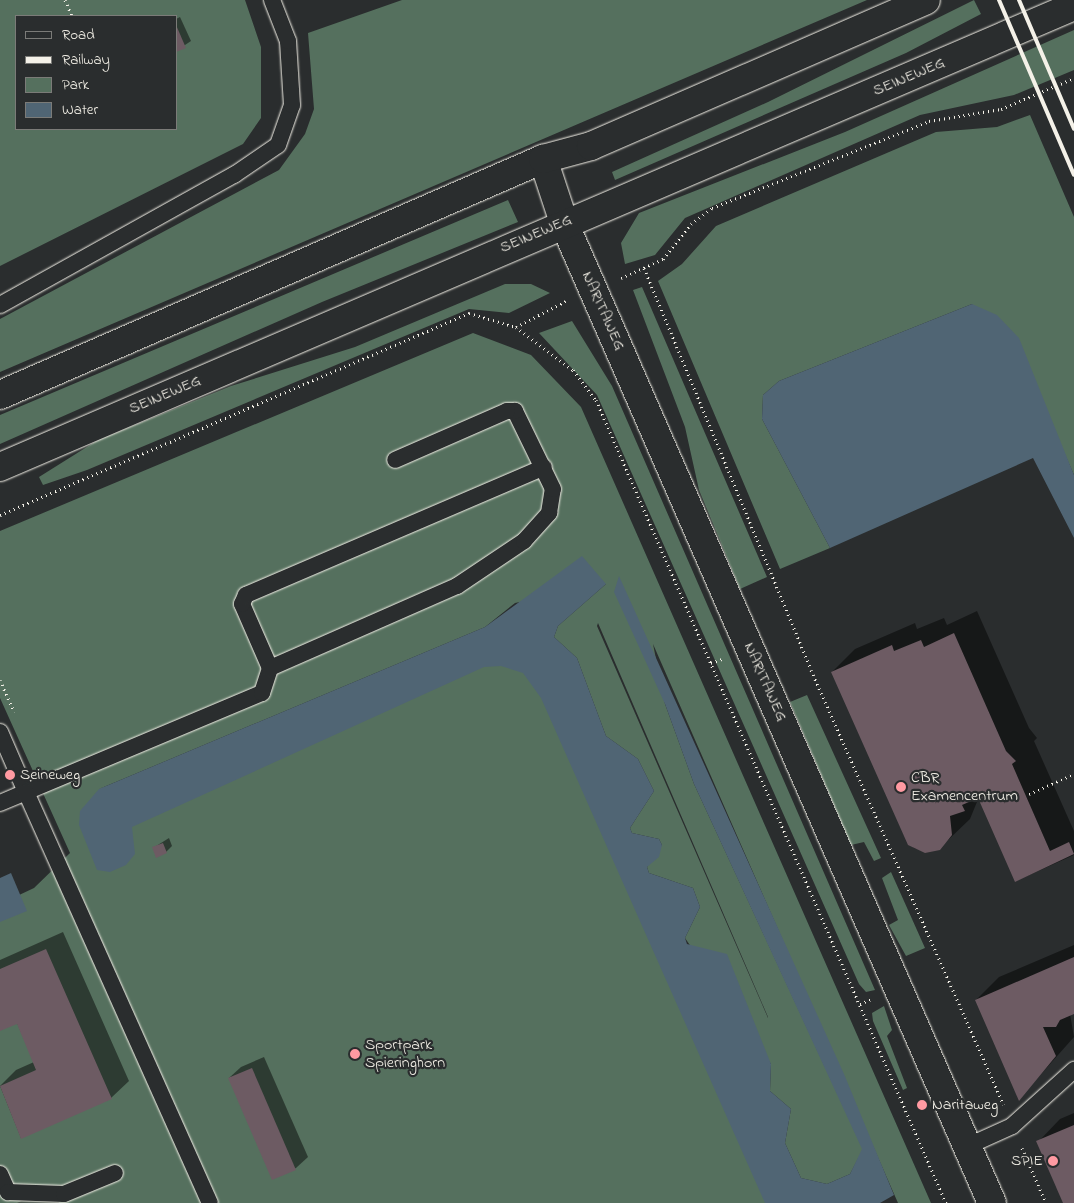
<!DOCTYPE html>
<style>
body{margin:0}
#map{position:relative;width:1074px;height:1203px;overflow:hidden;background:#2a2d2e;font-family:"Indie Flower",sans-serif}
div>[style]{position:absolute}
.green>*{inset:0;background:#55705e}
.water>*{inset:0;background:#506574}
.shadow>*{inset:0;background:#0007}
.building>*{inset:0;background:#6d5b63}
.path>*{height:3px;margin-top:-1.5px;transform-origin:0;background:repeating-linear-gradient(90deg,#f4f1e8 0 1px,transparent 0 5px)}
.roads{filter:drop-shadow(0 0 1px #f4f1e8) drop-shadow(0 0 1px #f4f1e8)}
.service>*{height:16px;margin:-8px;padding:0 8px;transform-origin:8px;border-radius:8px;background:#2a2d2e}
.tertiary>*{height:28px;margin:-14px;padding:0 14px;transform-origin:14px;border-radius:14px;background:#2a2d2e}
.secondary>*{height:28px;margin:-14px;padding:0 14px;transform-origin:14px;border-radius:14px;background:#2a2d2e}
.rail>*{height:4px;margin:-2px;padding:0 2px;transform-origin:2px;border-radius:2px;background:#f4f1e8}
.dots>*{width:14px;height:14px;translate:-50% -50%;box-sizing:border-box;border:2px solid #2a2d2e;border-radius:50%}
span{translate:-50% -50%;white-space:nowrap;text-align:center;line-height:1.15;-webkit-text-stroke:4.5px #2a2d2e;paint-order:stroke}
.street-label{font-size:16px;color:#f4f1e8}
.poi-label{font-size:16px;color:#f4f1e8}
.left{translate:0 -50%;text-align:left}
.right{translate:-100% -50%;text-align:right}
.legend{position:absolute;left:15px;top:15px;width:162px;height:115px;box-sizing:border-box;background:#2a2d2e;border:1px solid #7b7b78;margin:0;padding:6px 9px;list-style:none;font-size:15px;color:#f4f1e8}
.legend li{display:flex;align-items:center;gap:10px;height:25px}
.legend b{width:25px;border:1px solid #7b7b78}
</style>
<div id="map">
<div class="green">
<div style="clip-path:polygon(evenodd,0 0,245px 0,261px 47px,261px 118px,243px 144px,0 266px,0 0,16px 16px,176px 16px,176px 129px,16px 129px,16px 16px)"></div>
<div style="clip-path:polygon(402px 0,867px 0,0 372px,0 319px,279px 170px,305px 134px,314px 109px,308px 33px)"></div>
<div style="clip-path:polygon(974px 0,981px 14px,906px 53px,615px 180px,612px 172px,768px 102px)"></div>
<div style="clip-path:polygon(1074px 30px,1074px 70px,1014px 95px,920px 115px,685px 218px,655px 255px,625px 264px,621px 243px,639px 213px,845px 132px)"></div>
<div style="clip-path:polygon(1030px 115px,1074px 217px,1074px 475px,1056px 434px,972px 304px,779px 381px,763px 395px,762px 419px,830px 548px,780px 569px,658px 281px,682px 264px,716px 226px,936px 132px,997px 127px)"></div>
<div style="clip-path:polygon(508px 200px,518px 222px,322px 302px,0 444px,0 415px)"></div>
<div style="clip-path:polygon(505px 284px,531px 284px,550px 293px,509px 313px,469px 309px,87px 470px,43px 485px,39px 477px,98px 440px,231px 386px,355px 347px)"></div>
<div style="clip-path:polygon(642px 287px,767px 577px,740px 589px,699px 490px,685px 427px,633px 290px)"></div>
<div style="clip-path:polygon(572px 321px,612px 386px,875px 990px,866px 992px,859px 984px,597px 395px,539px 333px)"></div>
<div style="clip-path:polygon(evenodd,473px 333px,531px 355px,581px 407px,931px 1203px,898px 1203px,653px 644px,665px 704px,694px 784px,863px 1149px,850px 1174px,827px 1184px,801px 1178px,785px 1143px,791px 1109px,770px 1091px,771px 1064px,685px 938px,700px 907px,693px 888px,649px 873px,647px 867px,662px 845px,659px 839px,632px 833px,630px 828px,654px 791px,638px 759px,606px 736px,577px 658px,554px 637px,558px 626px,606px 584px,515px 603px,485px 627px,99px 789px,494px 648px,540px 669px,776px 1203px,0 1203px,0 904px,34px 888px,70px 853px,0 698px,0 531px,473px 333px,598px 623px,768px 1017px,768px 1018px,597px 626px,598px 623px)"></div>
<div style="clip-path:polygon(807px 695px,881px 858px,874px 861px,864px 842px,851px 845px,790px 702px)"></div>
<div style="clip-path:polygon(891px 872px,925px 948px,906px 956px,889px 925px,898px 920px,882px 878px)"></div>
<div style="clip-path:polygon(884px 1006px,892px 1030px,887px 1036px,907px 1088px,903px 1090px,873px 1021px,872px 1013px)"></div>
</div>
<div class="water">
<div style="clip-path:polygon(972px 304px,997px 315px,1019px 338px,1074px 475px,1074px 538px,1033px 458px,830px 548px,762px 419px,763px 395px,779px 381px)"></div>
<div style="clip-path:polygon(582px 556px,606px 584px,558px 626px,554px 637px,577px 658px,606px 736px,638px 759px,654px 791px,630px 828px,632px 833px,659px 839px,662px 845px,659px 857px,647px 867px,649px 873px,693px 888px,700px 907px,685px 938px,687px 944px,727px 954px,771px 1064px,770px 1091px,791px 1109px,785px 1143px,801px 1178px,827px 1184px,850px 1174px,862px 1149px,694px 784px,665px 704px,614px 592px,619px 576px,844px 1074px,894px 1195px,880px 1203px,765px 1203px,541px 698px,523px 673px,501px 666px,484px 667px,132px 827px,135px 854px,126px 865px,110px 872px,97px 870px,79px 825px,80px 811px,99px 789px,485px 627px)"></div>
<div style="clip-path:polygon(11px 873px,27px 911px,0 922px,0 878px)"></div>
</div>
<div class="shadow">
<div style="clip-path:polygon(180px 17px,191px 41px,176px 51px,176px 19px)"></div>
<div style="clip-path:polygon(977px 611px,1029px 728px,1037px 738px,1034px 741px,1074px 831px,1074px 855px,1016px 881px,979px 797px,970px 819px,946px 842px,927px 852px,914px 848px,905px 837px,832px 672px,855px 649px,915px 623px,917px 629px,944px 618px,947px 625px)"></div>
<div style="clip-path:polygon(169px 838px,172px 846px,166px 852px,153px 848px)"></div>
<div style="clip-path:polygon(63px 932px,129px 1081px,111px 1098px,21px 1138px,0 1086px,16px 1070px,34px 1062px,17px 1023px,0 1030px,0 960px)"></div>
<div style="clip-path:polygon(1074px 945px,1074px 1012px,1070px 1014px,1074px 1037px,1019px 1099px,976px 1000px,999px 977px)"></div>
<div style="clip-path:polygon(264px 1057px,308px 1157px,296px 1168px,273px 1178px,229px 1078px,241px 1067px)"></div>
<div style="clip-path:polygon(1074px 1113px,1074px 1203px,1065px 1203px,1038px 1142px,1060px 1119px)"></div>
<div style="clip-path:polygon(53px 1187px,59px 1203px,17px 1203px)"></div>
</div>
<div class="building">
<div style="clip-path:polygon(176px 25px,186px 48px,176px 52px)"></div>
<div style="clip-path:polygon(954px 633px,1006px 751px,1016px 761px,1012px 764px,1050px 851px,1069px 842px,1074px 854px,1015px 882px,978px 798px,962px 805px,965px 811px,950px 816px,952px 835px,940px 850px,925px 853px,908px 845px,831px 672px,892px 645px,894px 651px,921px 640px,924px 647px)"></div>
<div style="clip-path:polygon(163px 843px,167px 853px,156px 858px,152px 847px)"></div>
<div style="clip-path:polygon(46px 949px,112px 1099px,21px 1139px,0 1086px,36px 1070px,17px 1024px,0 1031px,0 969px)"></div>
<div style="clip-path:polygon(1074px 957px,1074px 1014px,1060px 1020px,1056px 1027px,1043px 1027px,1056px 1056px,1019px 1101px,975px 1000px)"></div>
<div style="clip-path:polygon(252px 1068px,296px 1170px,272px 1180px,228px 1078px)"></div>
<div style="clip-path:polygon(1074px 1125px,1074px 1203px,1063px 1203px,1036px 1141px)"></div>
</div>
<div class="path">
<div style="left:65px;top:0;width:17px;rotate:66deg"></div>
<div style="left:644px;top:268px;width:435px;rotate:67.4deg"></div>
<div style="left:811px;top:670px;width:475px;rotate:66.1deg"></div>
<div style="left:621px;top:278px;width:46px;rotate:-24.3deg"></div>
<div style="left:663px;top:259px;width:45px;rotate:-51.3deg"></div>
<div style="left:691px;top:224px;width:26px;rotate:-37deg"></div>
<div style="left:712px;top:208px;width:234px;rotate:-21.8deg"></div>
<div style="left:929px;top:121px;width:73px;rotate:-9.5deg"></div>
<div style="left:1001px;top:109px;width:79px;rotate:-23deg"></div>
<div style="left:516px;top:327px;width:56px;rotate:-27.5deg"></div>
<div style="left:0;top:515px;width:511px;rotate:-23.3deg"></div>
<div style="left:469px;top:313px;width:49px;rotate:16.6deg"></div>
<div style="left:516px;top:327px;width:71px;rotate:37deg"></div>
<div style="left:573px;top:370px;width:38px;rotate:53deg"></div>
<div style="left:596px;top:400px;width:876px;rotate:66.45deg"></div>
<div style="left:711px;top:663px;width:12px;rotate:-20deg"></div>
<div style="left:0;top:680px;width:35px;rotate:66deg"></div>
<div style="left:1029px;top:794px;width:49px;rotate:-24deg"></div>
<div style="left:860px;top:1004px;width:12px;rotate:-24deg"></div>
<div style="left:1022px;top:1148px;width:60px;rotate:66.4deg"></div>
</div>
<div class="roads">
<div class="service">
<div style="left:0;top:305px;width:268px;rotate:-29.1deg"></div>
<div style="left:234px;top:175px;width:53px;rotate:-34.3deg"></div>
<div style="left:278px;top:145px;width:42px;rotate:-70.7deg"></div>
<div style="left:292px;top:105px;width:64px;rotate:-93.6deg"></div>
<div style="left:288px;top:41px;width:44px;rotate:-111.3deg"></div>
<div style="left:270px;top:668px;width:70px;rotate:-113.6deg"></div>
<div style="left:242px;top:604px;width:10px;rotate:-66deg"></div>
<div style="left:246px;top:595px;width:324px;rotate:-23.2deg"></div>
<div style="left:0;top:732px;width:65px;rotate:66.6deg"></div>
<div style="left:26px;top:792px;width:256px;rotate:-22.8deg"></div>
<div style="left:262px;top:693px;width:26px;rotate:-72deg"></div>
<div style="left:270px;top:668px;width:204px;rotate:-23.7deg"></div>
<div style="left:457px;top:586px;width:81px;rotate:-33.9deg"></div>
<div style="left:524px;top:541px;width:38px;rotate:-48deg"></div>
<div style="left:549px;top:513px;width:24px;rotate:-81deg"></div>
<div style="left:553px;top:489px;width:87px;rotate:-116deg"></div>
<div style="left:515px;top:411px;width:8px;rotate:180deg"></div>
<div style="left:507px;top:411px;width:122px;rotate:156.4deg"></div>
<div style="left:0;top:803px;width:28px;rotate:-23deg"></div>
<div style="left:26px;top:792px;width:450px;rotate:65.9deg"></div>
<div style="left:968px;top:1146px;width:48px;rotate:-24.4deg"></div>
<div style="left:1012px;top:1126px;width:84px;rotate:-42.1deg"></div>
<div style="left:0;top:1174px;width:20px;rotate:66deg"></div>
<div style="left:8px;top:1192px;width:56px;rotate:2deg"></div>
<div style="left:64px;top:1194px;width:55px;rotate:-22.4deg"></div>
</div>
<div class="tertiary">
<div style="left:543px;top:159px;width:67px;rotate:71.8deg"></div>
<div style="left:564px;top:223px;width:1069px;rotate:66.41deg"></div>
</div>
<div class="secondary">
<div style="left:0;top:395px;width:592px;rotate:-23.49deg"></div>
<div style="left:543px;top:159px;width:50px;rotate:-15.2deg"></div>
<div style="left:591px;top:146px;width:365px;rotate:-23.5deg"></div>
<div style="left:0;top:467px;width:1169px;rotate:-23.23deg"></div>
</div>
</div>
<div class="rail">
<div style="left:999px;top:0;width:190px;rotate:66.8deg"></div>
<div style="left:1019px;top:0;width:140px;rotate:66.9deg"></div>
</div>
<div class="dots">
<div style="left:10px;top:775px;background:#ff9aa2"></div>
<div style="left:901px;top:787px;background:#ff9aa2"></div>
<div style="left:355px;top:1054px;background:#ff9aa2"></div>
<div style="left:922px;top:1105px;background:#ff9aa2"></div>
<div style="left:1053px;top:1161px;background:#ff9aa2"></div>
</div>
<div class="street-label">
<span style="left:909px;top:77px;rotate:-23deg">SEINEWEG</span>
<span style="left:536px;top:234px;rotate:-23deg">SEINEWEG</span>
<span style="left:603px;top:311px;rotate:66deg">NARITAWEG</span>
<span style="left:165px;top:395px;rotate:-23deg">SEINEWEG</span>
<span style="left:765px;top:682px;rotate:66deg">NARITAWEG</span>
</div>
<div class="poi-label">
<span class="left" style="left:20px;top:775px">Seineweg</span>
<span class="left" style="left:911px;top:787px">CBR<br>Examencentrum</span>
<span class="left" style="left:365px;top:1054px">Sportpark<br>Spieringhorn</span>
<span class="left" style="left:932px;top:1105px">Naritaweg</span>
<span class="right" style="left:1043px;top:1161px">SPIE</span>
</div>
<ul class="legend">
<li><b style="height:6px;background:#2a2d2e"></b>Road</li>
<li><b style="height:6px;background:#f4f1e8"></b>Railway</li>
<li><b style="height:14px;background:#55705e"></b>Park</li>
<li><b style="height:14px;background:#506574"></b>Water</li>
</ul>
</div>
